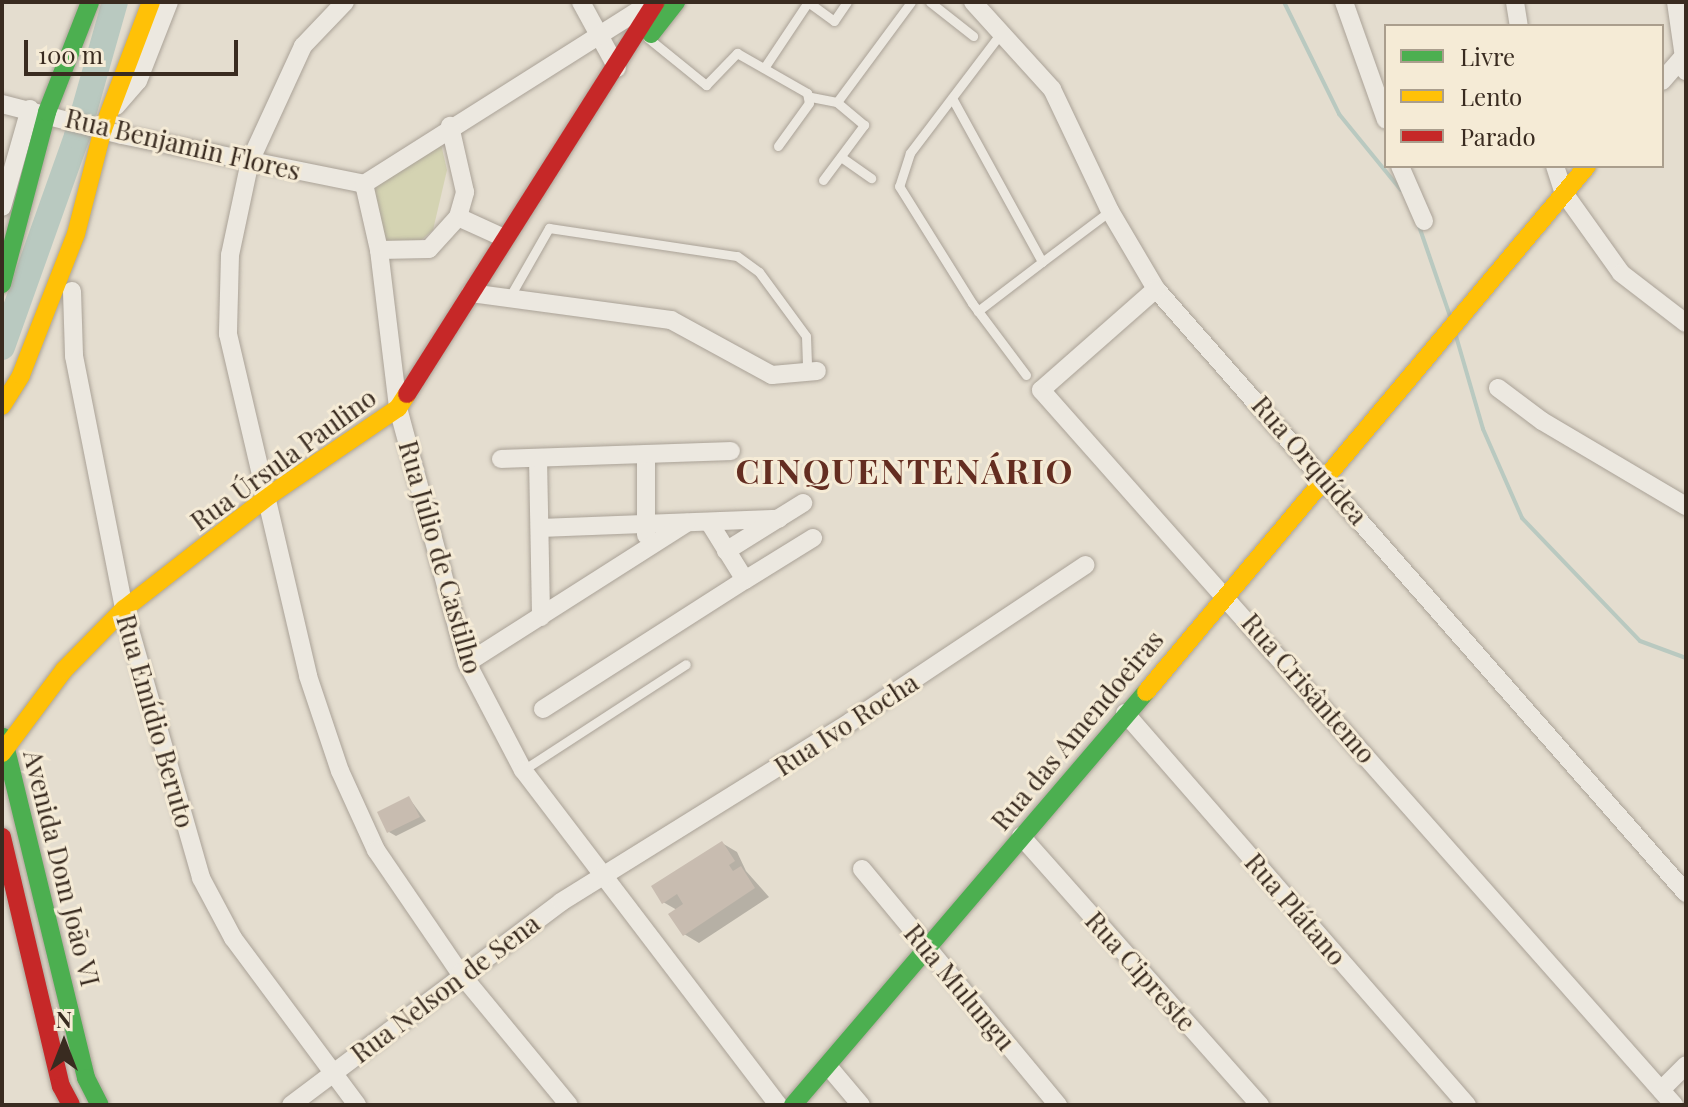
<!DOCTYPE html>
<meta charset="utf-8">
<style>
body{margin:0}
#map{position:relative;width:1688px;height:1107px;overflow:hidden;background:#e4ddcf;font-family:"Playfair Display",serif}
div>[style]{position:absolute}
.green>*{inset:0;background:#d4d3b2}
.shadow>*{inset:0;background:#0003}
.stream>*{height:4px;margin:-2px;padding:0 2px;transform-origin:2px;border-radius:2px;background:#b9c9c0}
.river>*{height:26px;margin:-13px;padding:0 13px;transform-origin:13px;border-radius:13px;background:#b9c9c0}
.building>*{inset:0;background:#c8bcb0}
.roads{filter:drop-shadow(0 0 2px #aaa297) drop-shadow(0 0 2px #aaa297)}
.lane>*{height:9px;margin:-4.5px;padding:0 4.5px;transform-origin:4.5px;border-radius:4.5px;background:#ece8e0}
.street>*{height:18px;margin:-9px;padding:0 9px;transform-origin:9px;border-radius:9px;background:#ece8e0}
.fast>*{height:18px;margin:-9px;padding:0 9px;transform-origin:9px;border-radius:9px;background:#4caf50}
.slow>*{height:18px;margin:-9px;padding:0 9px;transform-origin:9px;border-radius:9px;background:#ffc107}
.jam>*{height:18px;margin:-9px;padding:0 9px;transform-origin:9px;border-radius:9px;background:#c62828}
span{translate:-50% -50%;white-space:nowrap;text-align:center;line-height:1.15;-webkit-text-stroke:6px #f5ebd6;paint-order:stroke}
.street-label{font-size:26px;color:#392b20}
.district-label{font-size:34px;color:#642d21;font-weight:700;letter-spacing:2px}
.frame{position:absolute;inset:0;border:4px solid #392b20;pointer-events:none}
.legend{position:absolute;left:1384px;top:24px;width:280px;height:144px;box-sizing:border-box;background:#f5ebd6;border:2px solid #aa9e8d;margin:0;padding:10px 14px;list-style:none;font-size:24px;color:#392b20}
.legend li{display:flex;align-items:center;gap:16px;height:40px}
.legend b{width:40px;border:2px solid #aa9e8d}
.north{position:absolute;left:24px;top:1003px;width:80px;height:80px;-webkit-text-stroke:6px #f5ebd6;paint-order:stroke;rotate:0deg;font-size:22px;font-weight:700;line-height:32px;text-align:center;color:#392b20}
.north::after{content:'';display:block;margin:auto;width:28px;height:36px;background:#392b20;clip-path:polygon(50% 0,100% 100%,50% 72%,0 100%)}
.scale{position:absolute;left:24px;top:40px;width:214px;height:36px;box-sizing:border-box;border:4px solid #392b20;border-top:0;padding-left:10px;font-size:24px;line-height:28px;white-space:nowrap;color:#392b20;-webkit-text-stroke:6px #f5ebd6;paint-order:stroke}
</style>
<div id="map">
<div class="green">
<div style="clip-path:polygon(441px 144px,447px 170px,433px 230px,418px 243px,385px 243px,373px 200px,375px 189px,382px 179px)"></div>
</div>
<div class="shadow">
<div style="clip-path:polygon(409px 798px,426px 821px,396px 836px,389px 832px)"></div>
<div style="clip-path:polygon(722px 843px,737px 852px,746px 871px,769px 897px,699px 943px,684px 934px,677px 910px,663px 902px)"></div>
</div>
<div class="stream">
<div style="left:1284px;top:2px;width:125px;rotate:63.8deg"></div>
<div style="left:1339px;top:114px;width:98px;rotate:50.8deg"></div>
<div style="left:1419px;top:226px;width:95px;rotate:71deg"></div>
<div style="left:1456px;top:336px;width:97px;rotate:73.8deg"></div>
<div style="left:1483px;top:429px;width:97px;rotate:66.3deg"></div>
<div style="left:1522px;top:518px;width:170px;rotate:46.2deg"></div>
<div style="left:1640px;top:641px;width:49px;rotate:20.3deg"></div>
</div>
<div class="river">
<div style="left:2px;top:347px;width:224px;rotate:-70.4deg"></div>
<div style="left:77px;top:136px;width:139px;rotate:-74.2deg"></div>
</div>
<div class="building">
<div style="clip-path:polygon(409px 796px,420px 817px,387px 833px,377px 812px)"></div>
<div style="clip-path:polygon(722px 841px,735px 861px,729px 865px,733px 871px,741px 866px,755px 888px,683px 936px,668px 914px,683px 904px,677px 894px,662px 904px,651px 886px)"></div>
</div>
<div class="roads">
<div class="lane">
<div style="left:930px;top:2px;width:55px;rotate:38.3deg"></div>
<div style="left:1001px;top:33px;width:151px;rotate:127.2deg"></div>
<div style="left:910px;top:153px;width:35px;rotate:108deg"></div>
<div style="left:899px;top:186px;width:138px;rotate:58deg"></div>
<div style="left:972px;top:303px;width:90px;rotate:53.1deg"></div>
<div style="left:648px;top:38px;width:75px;rotate:39deg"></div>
<div style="left:706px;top:85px;width:45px;rotate:-45.9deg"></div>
<div style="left:737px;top:53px;width:81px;rotate:29.7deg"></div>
<div style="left:807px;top:93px;width:10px;rotate:79deg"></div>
<div style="left:809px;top:103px;width:53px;rotate:125.8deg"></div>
<div style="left:764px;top:68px;width:79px;rotate:-56.3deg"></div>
<div style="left:808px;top:2px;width:32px;rotate:36deg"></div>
<div style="left:834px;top:21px;width:23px;rotate:-56deg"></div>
<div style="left:811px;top:97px;width:26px;rotate:11deg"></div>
<div style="left:952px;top:98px;width:187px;rotate:61.2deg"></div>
<div style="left:1042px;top:262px;width:81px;rotate:142.6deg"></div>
<div style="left:841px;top:157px;width:37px;rotate:35deg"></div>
<div style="left:823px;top:180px;width:69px;rotate:-53.3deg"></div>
<div style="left:864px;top:125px;width:35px;rotate:-140deg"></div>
<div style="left:837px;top:102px;width:124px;rotate:-53.5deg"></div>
<div style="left:1042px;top:262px;width:85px;rotate:-36.9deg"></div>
<div style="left:509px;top:298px;width:81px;rotate:-60.3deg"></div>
<div style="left:549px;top:228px;width:190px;rotate:8.5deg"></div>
<div style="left:737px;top:256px;width:27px;rotate:36deg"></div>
<div style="left:759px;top:272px;width:79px;rotate:53.7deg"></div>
<div style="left:806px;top:336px;width:35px;rotate:88deg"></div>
<div style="left:523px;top:770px;width:194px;rotate:-33deg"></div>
</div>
<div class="street">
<div style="left:345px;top:2px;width:61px;rotate:133.7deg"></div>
<div style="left:303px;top:46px;width:127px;rotate:114.7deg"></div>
<div style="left:250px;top:161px;width:96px;rotate:102deg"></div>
<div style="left:230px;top:255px;width:79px;rotate:91.5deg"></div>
<div style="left:228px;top:334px;width:351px;rotate:76.8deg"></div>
<div style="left:308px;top:676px;width:100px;rotate:71.4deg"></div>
<div style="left:340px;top:771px;width:87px;rotate:65.5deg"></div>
<div style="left:376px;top:850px;width:149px;rotate:55.7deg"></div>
<div style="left:460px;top:973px;width:171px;rotate:50.5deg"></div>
<div style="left:581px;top:2px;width:75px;rotate:61.4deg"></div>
<div style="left:973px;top:2px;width:118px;rotate:47.8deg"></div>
<div style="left:1052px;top:89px;width:135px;rotate:64.6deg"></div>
<div style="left:1110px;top:211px;width:91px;rotate:59.5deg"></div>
<div style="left:1156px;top:289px;width:804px;rotate:48.73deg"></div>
<div style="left:1344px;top:2px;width:125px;rotate:70.4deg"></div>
<div style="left:1515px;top:2px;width:24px;rotate:81deg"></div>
<div style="left:1676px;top:2px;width:70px;rotate:81.8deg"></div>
<div style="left:1662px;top:81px;width:37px;rotate:-49deg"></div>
<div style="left:2px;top:104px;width:124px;rotate:14.5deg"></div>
<div style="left:122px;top:135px;width:247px;rotate:11.4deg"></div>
<div style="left:116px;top:106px;width:33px;rotate:-49deg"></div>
<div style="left:138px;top:81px;width:85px;rotate:-68.6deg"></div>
<div style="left:1400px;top:166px;width:60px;rotate:66.4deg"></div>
<div style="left:1555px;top:166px;width:28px;rotate:72deg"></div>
<div style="left:1564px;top:193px;width:98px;rotate:54.5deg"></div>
<div style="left:1621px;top:273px;width:82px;rotate:37.6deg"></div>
<div style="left:364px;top:184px;width:68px;rotate:77.2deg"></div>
<div style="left:379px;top:250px;width:159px;rotate:83.1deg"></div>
<div style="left:398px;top:408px;width:264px;rotate:74.9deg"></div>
<div style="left:467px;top:663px;width:121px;rotate:62.4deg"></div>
<div style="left:523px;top:770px;width:421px;rotate:52.7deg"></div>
<div style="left:364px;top:184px;width:337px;rotate:-32.3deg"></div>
<div style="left:2px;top:207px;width:102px;rotate:-74.1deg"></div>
<div style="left:458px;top:217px;width:51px;rotate:24.5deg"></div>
<div style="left:379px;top:250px;width:50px;rotate:-1.1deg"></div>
<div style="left:429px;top:249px;width:43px;rotate:-47.8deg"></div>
<div style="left:458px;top:217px;width:26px;rotate:-74deg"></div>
<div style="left:465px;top:192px;width:68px;rotate:-102.8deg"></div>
<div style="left:1156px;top:289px;width:153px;rotate:138.7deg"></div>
<div style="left:1041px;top:390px;width:955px;rotate:48.48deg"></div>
<div style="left:72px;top:291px;width:65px;rotate:88.2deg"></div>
<div style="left:74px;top:356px;width:258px;rotate:78.8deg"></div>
<div style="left:124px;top:609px;width:280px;rotate:74deg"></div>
<div style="left:201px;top:878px;width:68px;rotate:61.9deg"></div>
<div style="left:233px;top:938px;width:208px;rotate:53.4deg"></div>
<div style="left:471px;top:293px;width:202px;rotate:7.7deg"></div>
<div style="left:671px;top:320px;width:115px;rotate:28.6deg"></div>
<div style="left:772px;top:375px;width:45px;rotate:-5.1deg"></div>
<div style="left:1498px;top:388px;width:55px;rotate:36.9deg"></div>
<div style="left:1542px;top:421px;width:167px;rotate:30.6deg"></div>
<div style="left:646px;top:454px;width:81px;rotate:90deg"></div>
<div style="left:538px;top:458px;width:159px;rotate:88.9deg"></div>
<div style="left:501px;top:459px;width:230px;rotate:-2deg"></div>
<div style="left:709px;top:522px;width:68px;rotate:58.2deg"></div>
<div style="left:745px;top:580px;width:80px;rotate:-31.7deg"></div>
<div style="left:540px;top:528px;width:239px;rotate:-2.2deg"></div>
<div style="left:726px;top:551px;width:91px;rotate:-31.9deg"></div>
<div style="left:467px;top:663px;width:261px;rotate:-32.5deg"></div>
<div style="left:543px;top:709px;width:240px;rotate:-32.6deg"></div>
<div style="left:1125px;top:713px;width:520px;rotate:48.9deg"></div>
<div style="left:1021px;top:836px;width:360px;rotate:48.4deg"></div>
<div style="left:862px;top:869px;width:307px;rotate:50.3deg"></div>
<div style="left:828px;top:1066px;width:51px;rotate:49.8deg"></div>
<div style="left:1661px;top:1090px;width:35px;rotate:-45deg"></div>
<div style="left:291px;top:1105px;width:338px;rotate:-36.9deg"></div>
<div style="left:561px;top:902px;width:340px;rotate:-31.9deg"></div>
<div style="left:850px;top:722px;width:283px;rotate:-33.7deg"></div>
</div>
<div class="fast">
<div style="left:651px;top:34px;width:41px;rotate:-52deg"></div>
<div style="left:2px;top:284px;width:178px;rotate:-75.3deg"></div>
<div style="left:47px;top:112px;width:118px;rotate:-68.6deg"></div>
<div style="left:3px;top:737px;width:351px;rotate:76.3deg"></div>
<div style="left:86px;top:1078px;width:30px;rotate:63deg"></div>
<div style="left:793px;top:1105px;width:543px;rotate:-49.48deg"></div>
</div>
<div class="slow">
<div style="left:2px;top:406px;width:36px;rotate:-58deg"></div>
<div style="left:21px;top:375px;width:151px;rotate:-68.7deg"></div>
<div style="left:76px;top:234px;width:108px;rotate:-75.6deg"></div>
<div style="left:103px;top:129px;width:136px;rotate:-69.3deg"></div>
<div style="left:1146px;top:692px;width:686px;rotate:-50.02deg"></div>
<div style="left:2px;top:753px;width:104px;rotate:-53.2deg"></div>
<div style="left:64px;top:670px;width:86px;rotate:-45.5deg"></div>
<div style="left:124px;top:609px;width:185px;rotate:-38deg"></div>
<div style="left:270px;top:495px;width:155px;rotate:-34.2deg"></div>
<div style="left:398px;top:408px;width:17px;rotate:-57deg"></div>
</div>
<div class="jam">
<div style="left:407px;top:394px;width:464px;rotate:-57.6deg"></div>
<div style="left:2px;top:837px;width:256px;rotate:76.7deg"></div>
<div style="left:61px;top:1086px;width:21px;rotate:62deg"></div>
</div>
</div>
<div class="street-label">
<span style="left:183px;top:144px;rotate:13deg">Rua Benjamin Flores</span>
<span style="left:283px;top:459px;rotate:-36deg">Rua Úrsula Paulino</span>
<span style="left:1310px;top:460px;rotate:49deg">Rua Orquídea</span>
<span style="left:441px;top:557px;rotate:74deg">Rua Júlio de Castilho</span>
<span style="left:1309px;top:688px;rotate:49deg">Rua Crisântemo</span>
<span style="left:156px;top:721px;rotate:74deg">Rua Emídio Beruto</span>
<span style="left:846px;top:724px;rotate:-33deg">Rua Ivo Rocha</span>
<span style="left:1077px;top:730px;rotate:-50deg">Rua das Amendoeiras</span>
<span style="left:62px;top:868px;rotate:76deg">Avenida Dom João VI</span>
<span style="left:1296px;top:909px;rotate:49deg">Rua Plátano</span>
<span style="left:1141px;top:971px;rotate:48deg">Rua Cipreste</span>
<span style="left:960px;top:987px;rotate:50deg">Rua Mulungu</span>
<span style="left:445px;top:988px;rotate:-37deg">Rua Nelson de Sena</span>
</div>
<div class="district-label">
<span style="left:905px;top:471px">CINQUENTENÁRIO</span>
</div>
<div class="frame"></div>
<ul class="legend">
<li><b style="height:10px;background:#4caf50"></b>Livre</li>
<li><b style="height:10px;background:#ffc107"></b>Lento</li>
<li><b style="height:10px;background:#c62828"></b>Parado</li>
</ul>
<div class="north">N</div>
<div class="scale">100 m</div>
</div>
